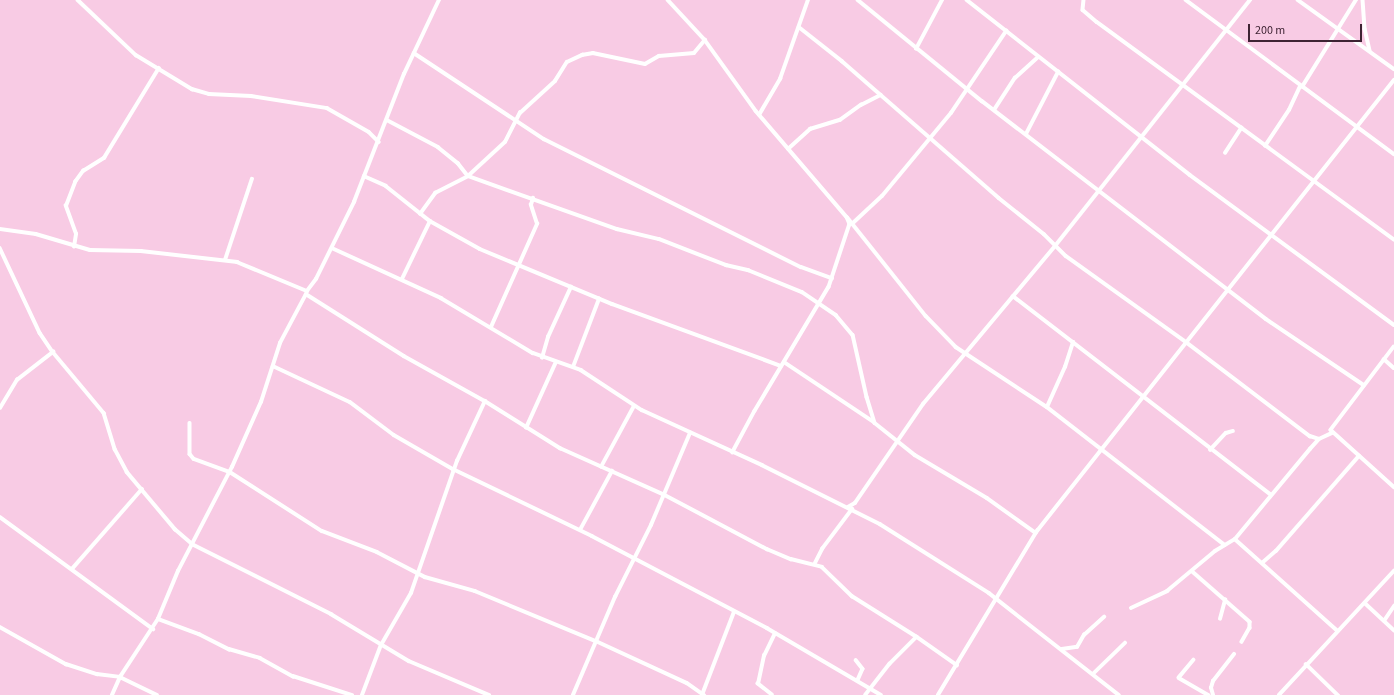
<!DOCTYPE html>
<style>
body{margin:0}
#map{position:relative;width:1394px;height:695px;overflow:hidden;background:#f8cbe4;font-family:"Source Sans 3",sans-serif}
div>[style]{position:absolute}
.street>*{height:3.5px;margin:-1.75px;padding:0 1.75px;transform-origin:1.75px;border-radius:1.75px;background:#fff}
span{translate:-50% -50%;white-space:nowrap;text-align:center;line-height:1.15;-webkit-text-stroke:3px #f8cbe4;paint-order:stroke}
.scale{position:absolute;left:1248px;top:24px;width:114px;height:18px;box-sizing:border-box;border:2px solid #3e2333;border-top:0;padding-left:5px;font-size:12px;line-height:14px;white-space:nowrap;color:#3e2333;-webkit-text-stroke:3px #f8cbe4;paint-order:stroke}
</style>
<div id="map">
<div class="street">
<div style="left:78px;top:0;width:80px;rotate:43.5deg"></div>
<div style="left:136px;top:55px;width:66px;rotate:31.3deg"></div>
<div style="left:192px;top:89px;width:18px;rotate:16deg"></div>
<div style="left:209px;top:94px;width:42px;rotate:2.7deg"></div>
<div style="left:251px;top:96px;width:77px;rotate:9deg"></div>
<div style="left:327px;top:108px;width:48px;rotate:29.7deg"></div>
<div style="left:369px;top:132px;width:14px;rotate:45deg"></div>
<div style="left:668px;top:0;width:54px;rotate:47.2deg"></div>
<div style="left:705px;top:40px;width:87px;rotate:54.3deg"></div>
<div style="left:756px;top:111px;width:140px;rotate:49.4deg"></div>
<div style="left:847px;top:217px;width:8px;rotate:67deg"></div>
<div style="left:850px;top:224px;width:66px;rotate:108.4deg"></div>
<div style="left:829px;top:287px;width:144px;rotate:120.8deg"></div>
<div style="left:755px;top:411px;width:47px;rotate:118.2deg"></div>
<div style="left:858px;top:0;width:160px;rotate:39.2deg"></div>
<div style="left:982px;top:101px;width:358px;rotate:37.5deg"></div>
<div style="left:1266px;top:319px;width:118px;rotate:34deg"></div>
<div style="left:967px;top:0;width:283px;rotate:38.1deg"></div>
<div style="left:1190px;top:175px;width:253px;rotate:36.3deg"></div>
<div style="left:1084px;top:0;width:10px;rotate:96deg"></div>
<div style="left:1083px;top:10px;width:18px;rotate:41deg"></div>
<div style="left:1097px;top:22px;width:368px;rotate:36.2deg"></div>
<div style="left:1186px;top:0;width:259px;rotate:36.5deg"></div>
<div style="left:1298px;top:0;width:118px;rotate:35.7deg"></div>
<div style="left:1363px;top:0;width:29px;rotate:86deg"></div>
<div style="left:1365px;top:29px;width:22px;rotate:77deg"></div>
<div style="left:799px;top:27px;width:55px;rotate:38.3deg"></div>
<div style="left:842px;top:61px;width:208px;rotate:41.1deg"></div>
<div style="left:999px;top:198px;width:58px;rotate:38.7deg"></div>
<div style="left:1044px;top:234px;width:31px;rotate:45deg"></div>
<div style="left:1066px;top:256px;width:148px;rotate:35.6deg"></div>
<div style="left:1186px;top:342px;width:156px;rotate:37.2deg"></div>
<div style="left:1310px;top:436px;width:9px;rotate:18deg"></div>
<div style="left:916px;top:49px;width:55px;rotate:-62deg"></div>
<div style="left:414px;top:53px;width:156px;rotate:33.5deg"></div>
<div style="left:544px;top:139px;width:287px;rotate:26.5deg"></div>
<div style="left:801px;top:267px;width:33px;rotate:20deg"></div>
<div style="left:1302px;top:87px;width:102px;rotate:-58.2deg"></div>
<div style="left:994px;top:110px;width:38px;rotate:-57deg"></div>
<div style="left:1015px;top:78px;width:31px;rotate:-42deg"></div>
<div style="left:759px;top:115px;width:42px;rotate:-59.7deg"></div>
<div style="left:780px;top:79px;width:84px;rotate:-70.5deg"></div>
<div style="left:387px;top:120px;width:58px;rotate:27.9deg"></div>
<div style="left:438px;top:147px;width:26px;rotate:39deg"></div>
<div style="left:458px;top:163px;width:16px;rotate:52deg"></div>
<div style="left:468px;top:176px;width:158px;rotate:19.6deg"></div>
<div style="left:617px;top:229px;width:43px;rotate:13.4deg"></div>
<div style="left:659px;top:239px;width:72px;rotate:21.2deg"></div>
<div style="left:726px;top:265px;width:23px;rotate:13deg"></div>
<div style="left:748px;top:270px;width:58px;rotate:22.2deg"></div>
<div style="left:802px;top:292px;width:41px;rotate:34.1deg"></div>
<div style="left:836px;top:315px;width:26px;rotate:50deg"></div>
<div style="left:853px;top:335px;width:64px;rotate:77.3deg"></div>
<div style="left:867px;top:397px;width:27px;rotate:73deg"></div>
<div style="left:875px;top:423px;width:51px;rotate:38.7deg"></div>
<div style="left:915px;top:455px;width:84px;rotate:30.8deg"></div>
<div style="left:987px;top:498px;width:60px;rotate:35.5deg"></div>
<div style="left:1026px;top:134px;width:70px;rotate:-62.7deg"></div>
<div style="left:1265px;top:146px;width:43px;rotate:-56.3deg"></div>
<div style="left:1289px;top:110px;width:26px;rotate:-65deg"></div>
<div style="left:788px;top:149px;width:30px;rotate:-42deg"></div>
<div style="left:810px;top:129px;width:31px;rotate:-17deg"></div>
<div style="left:840px;top:120px;width:26px;rotate:-36deg"></div>
<div style="left:861px;top:105px;width:22px;rotate:-27deg"></div>
<div style="left:1225px;top:153px;width:30px;rotate:-57deg"></div>
<div style="left:364px;top:176px;width:24px;rotate:24deg"></div>
<div style="left:386px;top:186px;width:56px;rotate:38.5deg"></div>
<div style="left:430px;top:221px;width:57px;rotate:29.2deg"></div>
<div style="left:480px;top:249px;width:143px;rotate:22.6deg"></div>
<div style="left:612px;top:304px;width:180px;rotate:20.1deg"></div>
<div style="left:420px;top:214px;width:26px;rotate:-54deg"></div>
<div style="left:435px;top:193px;width:37px;rotate:-27deg"></div>
<div style="left:468px;top:176px;width:50px;rotate:-42.6deg"></div>
<div style="left:505px;top:142px;width:33px;rotate:-63deg"></div>
<div style="left:520px;top:113px;width:47px;rotate:-42.4deg"></div>
<div style="left:555px;top:81px;width:22px;rotate:-58deg"></div>
<div style="left:567px;top:62px;width:17px;rotate:-25deg"></div>
<div style="left:582px;top:55px;width:11px;rotate:-10deg"></div>
<div style="left:593px;top:53px;width:53px;rotate:11.9deg"></div>
<div style="left:645px;top:64px;width:16px;rotate:-30deg"></div>
<div style="left:659px;top:56px;width:35px;rotate:-5deg"></div>
<div style="left:694px;top:53px;width:17px;rotate:-50deg"></div>
<div style="left:848px;top:218px;width:125px;rotate:51.5deg"></div>
<div style="left:926px;top:316px;width:43px;rotate:45.9deg"></div>
<div style="left:956px;top:347px;width:109px;rotate:33.4deg"></div>
<div style="left:1047px;top:407px;width:225px;rotate:37.8deg"></div>
<div style="left:854px;top:222px;width:38px;rotate:-43deg"></div>
<div style="left:882px;top:196px;width:108px;rotate:-50.3deg"></div>
<div style="left:951px;top:113px;width:99px;rotate:-56.1deg"></div>
<div style="left:0;top:229px;width:36px;rotate:8deg"></div>
<div style="left:36px;top:234px;width:56px;rotate:16.5deg"></div>
<div style="left:90px;top:250px;width:51px;rotate:1.1deg"></div>
<div style="left:141px;top:251px;width:97px;rotate:6.5deg"></div>
<div style="left:237px;top:262px;width:76px;rotate:22.5deg"></div>
<div style="left:307px;top:291px;width:15px;rotate:-53deg"></div>
<div style="left:316px;top:279px;width:86px;rotate:-63.7deg"></div>
<div style="left:354px;top:202px;width:137px;rotate:-68.7deg"></div>
<div style="left:404px;top:74px;width:82px;rotate:-64.7deg"></div>
<div style="left:74px;top:247px;width:13px;rotate:-81deg"></div>
<div style="left:76px;top:234px;width:30px;rotate:-110deg"></div>
<div style="left:66px;top:206px;width:26px;rotate:-69deg"></div>
<div style="left:75px;top:182px;width:14px;rotate:-54deg"></div>
<div style="left:83px;top:171px;width:25px;rotate:-32deg"></div>
<div style="left:104px;top:158px;width:105px;rotate:-58.6deg"></div>
<div style="left:0;top:248px;width:94px;rotate:64.8deg"></div>
<div style="left:40px;top:333px;width:23px;rotate:56deg"></div>
<div style="left:53px;top:352px;width:80px;rotate:50.1deg"></div>
<div style="left:104px;top:413px;width:38px;rotate:73deg"></div>
<div style="left:115px;top:449px;width:26px;rotate:62deg"></div>
<div style="left:127px;top:472px;width:75px;rotate:49.9deg"></div>
<div style="left:175px;top:529px;width:23px;rotate:41deg"></div>
<div style="left:192px;top:544px;width:156px;rotate:26.7deg"></div>
<div style="left:331px;top:614px;width:91px;rotate:31.1deg"></div>
<div style="left:409px;top:661px;width:87px;rotate:23deg"></div>
<div style="left:332px;top:248px;width:120px;rotate:24.6deg"></div>
<div style="left:441px;top:298px;width:107px;rotate:30.9deg"></div>
<div style="left:533px;top:353px;width:51px;rotate:19.5deg"></div>
<div style="left:581px;top:370px;width:73px;rotate:33.3deg"></div>
<div style="left:642px;top:410px;width:132px;rotate:24.6deg"></div>
<div style="left:762px;top:465px;width:132px;rotate:26.6deg"></div>
<div style="left:880px;top:524px;width:129px;rotate:32.3deg"></div>
<div style="left:989px;top:593px;width:165px;rotate:38.1deg"></div>
<div style="left:225px;top:260px;width:85px;rotate:-71.6deg"></div>
<div style="left:402px;top:279px;width:64px;rotate:-64.2deg"></div>
<div style="left:306px;top:294px;width:116px;rotate:32.3deg"></div>
<div style="left:404px;top:356px;width:93px;rotate:29.1deg"></div>
<div style="left:485px;top:401px;width:89px;rotate:32.1deg"></div>
<div style="left:560px;top:448px;width:113px;rotate:24.1deg"></div>
<div style="left:663px;top:494px;width:118px;rotate:27.9deg"></div>
<div style="left:767px;top:549px;width:26px;rotate:23deg"></div>
<div style="left:791px;top:559px;width:32px;rotate:14deg"></div>
<div style="left:822px;top:567px;width:42px;rotate:44deg"></div>
<div style="left:852px;top:596px;width:77px;rotate:32.2deg"></div>
<div style="left:917px;top:637px;width:38px;rotate:135deg"></div>
<div style="left:890px;top:664px;width:39px;rotate:128deg"></div>
<div style="left:1013px;top:296px;width:324px;rotate:37.6deg"></div>
<div style="left:491px;top:327px;width:113px;rotate:-65.9deg"></div>
<div style="left:537px;top:224px;width:20px;rotate:-108deg"></div>
<div style="left:531px;top:205px;width:7px;rotate:-74deg"></div>
<div style="left:1394px;top:347px;width:104px;rotate:127.2deg"></div>
<div style="left:1331px;top:430px;width:85px;rotate:42.1deg"></div>
<div style="left:542px;top:358px;width:22px;rotate:-74deg"></div>
<div style="left:548px;top:337px;width:55px;rotate:-65.3deg"></div>
<div style="left:1384px;top:359px;width:13px;rotate:42deg"></div>
<div style="left:784px;top:362px;width:108px;rotate:33.7deg"></div>
<div style="left:273px;top:366px;width:85px;rotate:25.1deg"></div>
<div style="left:350px;top:402px;width:55px;rotate:36.9deg"></div>
<div style="left:394px;top:435px;width:68px;rotate:30deg"></div>
<div style="left:453px;top:469px;width:154px;rotate:25.7deg"></div>
<div style="left:592px;top:536px;width:198px;rotate:27.7deg"></div>
<div style="left:767px;top:628px;width:132px;rotate:30.4deg"></div>
<div style="left:573px;top:367px;width:73px;rotate:-69.1deg"></div>
<div style="left:1047px;top:407px;width:44px;rotate:-65.8deg"></div>
<div style="left:1065px;top:367px;width:26px;rotate:-72deg"></div>
<div style="left:0;top:408px;width:33px;rotate:-59deg"></div>
<div style="left:17px;top:380px;width:46px;rotate:-37.9deg"></div>
<div style="left:190px;top:423px;width:31px;rotate:90deg"></div>
<div style="left:190px;top:454px;width:6px;rotate:51deg"></div>
<div style="left:194px;top:459px;width:38px;rotate:20deg"></div>
<div style="left:230px;top:472px;width:109px;rotate:32.7deg"></div>
<div style="left:322px;top:531px;width:59px;rotate:20.9deg"></div>
<div style="left:377px;top:552px;width:54px;rotate:27.5deg"></div>
<div style="left:425px;top:577px;width:52px;rotate:15.6deg"></div>
<div style="left:475px;top:591px;width:131px;rotate:22.5deg"></div>
<div style="left:596px;top:641px;width:100px;rotate:24.8deg"></div>
<div style="left:687px;top:683px;width:21px;rotate:35deg"></div>
<div style="left:526px;top:428px;width:72px;rotate:-65.6deg"></div>
<div style="left:1210px;top:450px;width:23px;rotate:-47deg"></div>
<div style="left:1226px;top:433px;width:7px;rotate:-16deg"></div>
<div style="left:601px;top:467px;width:69px;rotate:-61.6deg"></div>
<div style="left:848px;top:507px;width:8px;rotate:-30deg"></div>
<div style="left:855px;top:503px;width:120px;rotate:-55.5deg"></div>
<div style="left:923px;top:404px;width:206px;rotate:-50.1deg"></div>
<div style="left:1055px;top:246px;width:314px;rotate:-51.6deg"></div>
<div style="left:0;top:517px;width:190px;rotate:36.2deg"></div>
<div style="left:580px;top:530px;width:67px;rotate:-61.5deg"></div>
<div style="left:1235px;top:539px;width:138px;rotate:41.8deg"></div>
<div style="left:815px;top:563px;width:16px;rotate:-63deg"></div>
<div style="left:822px;top:549px;width:50px;rotate:-53.1deg"></div>
<div style="left:1262px;top:563px;width:18px;rotate:-41deg"></div>
<div style="left:1276px;top:551px;width:126px;rotate:-48.9deg"></div>
<div style="left:72px;top:569px;width:106px;rotate:-48.8deg"></div>
<div style="left:1192px;top:571px;width:77px;rotate:41.3deg"></div>
<div style="left:1250px;top:622px;width:6px;rotate:90deg"></div>
<div style="left:1250px;top:628px;width:16px;rotate:120deg"></div>
<div style="left:1365px;top:603px;width:40px;rotate:43deg"></div>
<div style="left:1131px;top:608px;width:40px;rotate:-25deg"></div>
<div style="left:1167px;top:591px;width:62px;rotate:-39.8deg"></div>
<div style="left:1215px;top:551px;width:23px;rotate:-31deg"></div>
<div style="left:1235px;top:539px;width:117px;rotate:-50.2deg"></div>
<div style="left:1310px;top:449px;width:13px;rotate:-48deg"></div>
<div style="left:1319px;top:439px;width:14px;rotate:-25deg"></div>
<div style="left:158px;top:619px;width:44px;rotate:20.1deg"></div>
<div style="left:199px;top:634px;width:34px;rotate:27deg"></div>
<div style="left:229px;top:649px;width:32px;rotate:16deg"></div>
<div style="left:260px;top:658px;width:38px;rotate:29deg"></div>
<div style="left:293px;top:676px;width:62px;rotate:17.9deg"></div>
<div style="left:1220px;top:619px;width:20px;rotate:-75deg"></div>
<div style="left:1384px;top:621px;width:18px;rotate:-56deg"></div>
<div style="left:0;top:627px;width:76px;rotate:29.3deg"></div>
<div style="left:66px;top:664px;width:33px;rotate:18deg"></div>
<div style="left:97px;top:674px;width:23px;rotate:7deg"></div>
<div style="left:120px;top:677px;width:41px;rotate:25.9deg"></div>
<div style="left:917px;top:637px;width:49px;rotate:35deg"></div>
<div style="left:1062px;top:649px;width:15px;rotate:-8deg"></div>
<div style="left:1077px;top:647px;width:14px;rotate:-60deg"></div>
<div style="left:1084px;top:635px;width:27px;rotate:-42deg"></div>
<div style="left:856px;top:660px;width:11px;rotate:52deg"></div>
<div style="left:863px;top:669px;width:12px;rotate:114deg"></div>
<div style="left:1194px;top:660px;width:23px;rotate:130deg"></div>
<div style="left:1179px;top:678px;width:34px;rotate:30deg"></div>
<div style="left:1306px;top:664px;width:45px;rotate:44.1deg"></div>
<div style="left:1094px;top:673px;width:43px;rotate:-44.1deg"></div>
<div style="left:112px;top:695px;width:20px;rotate:-66deg"></div>
<div style="left:120px;top:677px;width:69px;rotate:-56.8deg"></div>
<div style="left:158px;top:619px;width:52px;rotate:-67.4deg"></div>
<div style="left:178px;top:571px;width:117px;rotate:-62.6deg"></div>
<div style="left:232px;top:467px;width:71px;rotate:-66deg"></div>
<div style="left:261px;top:402px;width:62px;rotate:-72.1deg"></div>
<div style="left:280px;top:343px;width:55px;rotate:-62deg"></div>
<div style="left:362px;top:695px;width:53px;rotate:-69.2deg"></div>
<div style="left:381px;top:645px;width:60px;rotate:-60deg"></div>
<div style="left:411px;top:593px;width:140px;rotate:-70.8deg"></div>
<div style="left:457px;top:461px;width:66px;rotate:-65deg"></div>
<div style="left:573px;top:695px;width:107px;rotate:-66.8deg"></div>
<div style="left:615px;top:597px;width:80px;rotate:-63.4deg"></div>
<div style="left:651px;top:525px;width:100px;rotate:-67deg"></div>
<div style="left:702px;top:695px;width:89px;rotate:-68.9deg"></div>
<div style="left:772px;top:695px;width:18px;rotate:-142deg"></div>
<div style="left:758px;top:684px;width:29px;rotate:-78deg"></div>
<div style="left:764px;top:656px;width:25px;rotate:-64deg"></div>
<div style="left:938px;top:695px;width:192px;rotate:-58.9deg"></div>
<div style="left:1037px;top:531px;width:575px;rotate:-51.64deg"></div>
<div style="left:1213px;top:695px;width:7px;rotate:-106deg"></div>
<div style="left:1211px;top:688px;width:7px;rotate:-74deg"></div>
<div style="left:1213px;top:681px;width:34px;rotate:-52deg"></div>
<div style="left:1279px;top:695px;width:169px;rotate:-47.2deg"></div>
</div>
<div class="scale">200 m</div>
</div>
